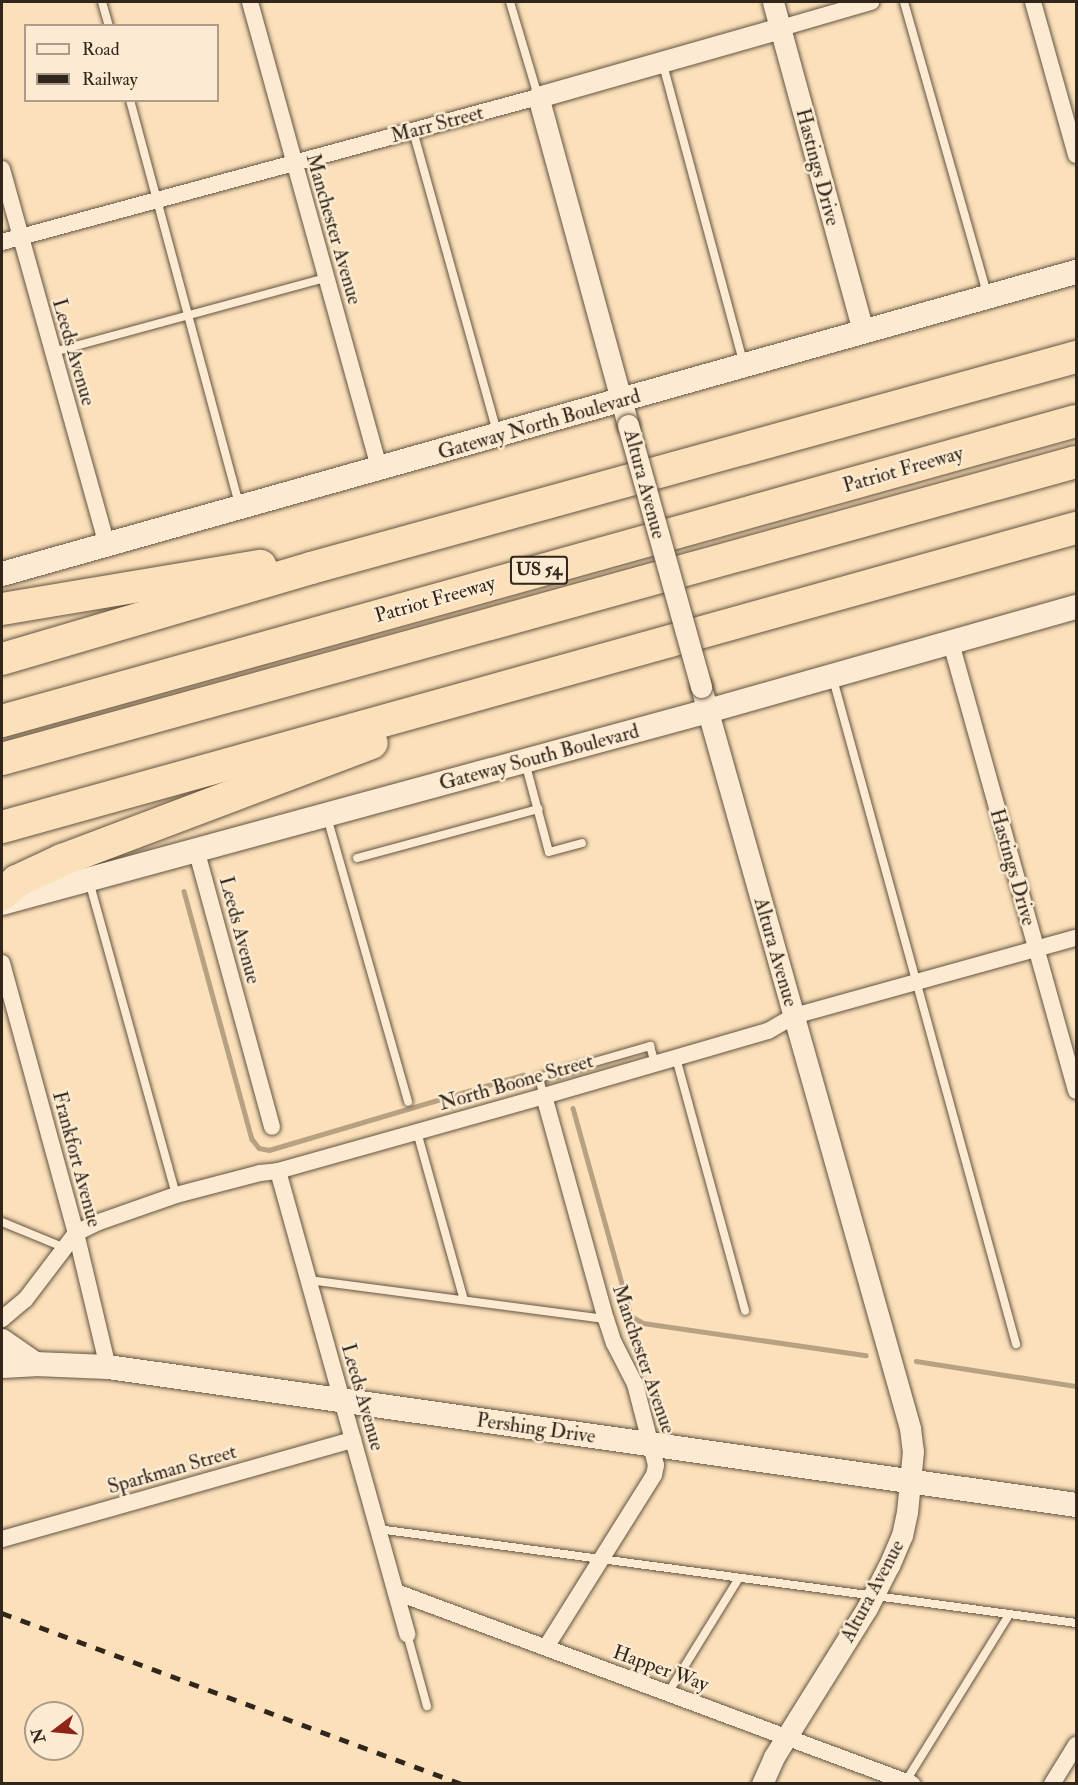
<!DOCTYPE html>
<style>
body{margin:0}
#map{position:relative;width:1078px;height:1785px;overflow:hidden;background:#fbe0b9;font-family:"IM FELL Double Pica",serif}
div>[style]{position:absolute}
.stream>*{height:4.5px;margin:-2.25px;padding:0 2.25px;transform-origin:2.25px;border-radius:2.25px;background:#b6a183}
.roads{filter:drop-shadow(0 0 2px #635442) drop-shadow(0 0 2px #635442)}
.service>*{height:8px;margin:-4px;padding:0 4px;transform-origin:4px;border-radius:4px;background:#fcebd2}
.minor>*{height:16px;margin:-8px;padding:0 8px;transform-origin:8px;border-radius:8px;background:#fcebd2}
.tertiary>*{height:21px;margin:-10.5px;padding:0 10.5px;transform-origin:10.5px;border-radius:10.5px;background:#fcebd2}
.secondary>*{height:24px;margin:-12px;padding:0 12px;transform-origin:12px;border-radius:12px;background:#fcebd2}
.motorway>*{height:32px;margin:-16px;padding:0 16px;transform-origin:16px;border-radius:16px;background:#fbe0b9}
.rail>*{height:4.5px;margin-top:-2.25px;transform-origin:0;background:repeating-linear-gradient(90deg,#30261b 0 10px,transparent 0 20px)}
.bridges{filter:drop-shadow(0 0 2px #635442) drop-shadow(0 0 2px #635442)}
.tertiary-bridge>*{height:21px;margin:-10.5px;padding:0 10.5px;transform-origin:10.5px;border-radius:10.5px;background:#fcebd2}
span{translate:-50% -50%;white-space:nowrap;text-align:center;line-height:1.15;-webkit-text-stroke:5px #fcebd2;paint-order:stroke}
.shield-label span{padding:2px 4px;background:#fcebd2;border:2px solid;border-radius:4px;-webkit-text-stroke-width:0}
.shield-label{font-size:18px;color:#30261b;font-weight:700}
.street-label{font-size:20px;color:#30261b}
.frame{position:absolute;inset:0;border:3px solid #30261b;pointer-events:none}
.legend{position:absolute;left:24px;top:24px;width:195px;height:78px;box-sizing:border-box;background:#fcebd2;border:2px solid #aa9c89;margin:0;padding:8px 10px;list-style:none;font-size:18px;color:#30261b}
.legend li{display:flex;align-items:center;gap:12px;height:30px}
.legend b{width:30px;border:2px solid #aa9c89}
.north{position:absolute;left:24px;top:1701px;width:60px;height:60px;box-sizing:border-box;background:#fcebd2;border:2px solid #aa9c89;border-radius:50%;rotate:254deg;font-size:16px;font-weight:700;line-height:24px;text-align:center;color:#30261b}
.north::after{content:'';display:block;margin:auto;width:21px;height:27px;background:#8f2418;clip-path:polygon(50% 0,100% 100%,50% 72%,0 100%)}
</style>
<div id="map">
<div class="stream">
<div style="left:184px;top:891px;width:257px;rotate:74.7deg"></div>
<div style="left:252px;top:1139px;width:11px;rotate:52deg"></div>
<div style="left:259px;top:1148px;width:10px;rotate:11deg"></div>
<div style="left:269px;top:1150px;width:265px;rotate:-16.5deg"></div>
<div style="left:573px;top:1108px;width:216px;rotate:74.4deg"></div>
<div style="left:631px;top:1316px;width:14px;rotate:30deg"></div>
<div style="left:643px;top:1323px;width:225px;rotate:8.2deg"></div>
<div style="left:916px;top:1361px;width:162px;rotate:8.9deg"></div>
</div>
<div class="roads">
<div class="service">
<div style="left:102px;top:2px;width:25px;rotate:74deg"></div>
<div style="left:510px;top:2px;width:98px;rotate:73.4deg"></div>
<div style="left:904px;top:2px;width:304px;rotate:74.1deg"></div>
<div style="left:662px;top:61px;width:314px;rotate:74.9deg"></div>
<div style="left:130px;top:100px;width:419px;rotate:74.9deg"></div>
<div style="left:413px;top:131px;width:313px;rotate:74.4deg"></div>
<div style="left:53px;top:352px;width:283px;rotate:-15.2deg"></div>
<div style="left:833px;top:679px;width:690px;rotate:74.61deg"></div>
<div style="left:525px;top:762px;width:93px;rotate:75.1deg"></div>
<div style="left:549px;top:852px;width:34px;rotate:-15deg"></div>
<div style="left:327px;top:817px;width:296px;rotate:74.1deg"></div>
<div style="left:357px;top:858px;width:188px;rotate:-15.1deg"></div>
<div style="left:89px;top:881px;width:326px;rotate:74.5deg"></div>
<div style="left:676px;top:1058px;width:262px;rotate:74.7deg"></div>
<div style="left:544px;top:1096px;width:19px;rotate:-106deg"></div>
<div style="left:539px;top:1078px;width:116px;rotate:-16.1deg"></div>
<div style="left:650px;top:1046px;width:19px;rotate:74deg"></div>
<div style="left:417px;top:1132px;width:174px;rotate:74.4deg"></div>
<div style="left:2px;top:1222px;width:68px;rotate:22.4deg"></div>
<div style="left:309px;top:1280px;width:300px;rotate:7.5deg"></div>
<div style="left:378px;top:1529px;width:704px;rotate:7.67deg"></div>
<div style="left:407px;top:1634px;width:75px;rotate:74.5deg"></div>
<div style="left:668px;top:1693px;width:135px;rotate:-58.3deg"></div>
<div style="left:906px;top:1781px;width:195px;rotate:-58.2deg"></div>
</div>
<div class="minor">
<div style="left:250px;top:2px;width:484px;rotate:74.5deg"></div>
<div style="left:1033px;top:2px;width:159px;rotate:74.3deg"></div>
<div style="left:781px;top:28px;width:94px;rotate:-16.1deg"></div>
<div style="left:2px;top:169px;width:390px;rotate:74.4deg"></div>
<div style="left:2px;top:242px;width:555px;rotate:-15.14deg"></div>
<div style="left:951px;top:643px;width:465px;rotate:74.4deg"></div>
<div style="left:196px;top:849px;width:288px;rotate:74.7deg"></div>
<div style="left:2px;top:963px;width:280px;rotate:74.7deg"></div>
<div style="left:76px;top:1233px;width:138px;rotate:76.6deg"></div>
<div style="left:544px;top:1096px;width:231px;rotate:74.5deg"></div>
<div style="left:606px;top:1319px;width:25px;rotate:72deg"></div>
<div style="left:614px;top:1343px;width:46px;rotate:62.9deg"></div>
<div style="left:635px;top:1384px;width:84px;rotate:75.5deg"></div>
<div style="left:656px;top:1465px;width:10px;rotate:101deg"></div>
<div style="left:654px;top:1475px;width:203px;rotate:122.1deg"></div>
<div style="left:278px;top:1171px;width:481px;rotate:74.4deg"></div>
<div style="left:2px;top:1319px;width:30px;rotate:-40deg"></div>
<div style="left:25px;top:1300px;width:84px;rotate:-52.7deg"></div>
<div style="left:76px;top:1233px;width:25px;rotate:-26deg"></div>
<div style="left:99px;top:1222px;width:82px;rotate:-19.3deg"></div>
<div style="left:176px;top:1195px;width:87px;rotate:-14.7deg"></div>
<div style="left:260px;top:1173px;width:18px;rotate:-6deg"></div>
<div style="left:278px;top:1171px;width:276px;rotate:-15.7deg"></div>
<div style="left:544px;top:1096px;width:233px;rotate:-16.2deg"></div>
<div style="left:768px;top:1031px;width:30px;rotate:-30deg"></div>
<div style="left:794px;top:1016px;width:293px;rotate:-15.5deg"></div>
<div style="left:2px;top:1539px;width:365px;rotate:-15.8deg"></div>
<div style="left:396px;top:1592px;width:551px;rotate:20.41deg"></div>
<div style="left:1052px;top:1784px;width:46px;rotate:-58.4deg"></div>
</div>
<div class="tertiary">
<div style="left:773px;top:2px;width:342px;rotate:74.7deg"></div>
<div style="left:628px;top:425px;width:340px;rotate:-105.3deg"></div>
<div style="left:538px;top:97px;width:253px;rotate:-15.9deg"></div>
<div style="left:701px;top:687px;width:770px;rotate:74.25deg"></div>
<div style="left:910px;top:1428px;width:23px;rotate:83deg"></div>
<div style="left:913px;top:1451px;width:61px;rotate:95.6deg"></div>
<div style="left:907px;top:1512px;width:24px;rotate:102deg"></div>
<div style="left:902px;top:1535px;width:33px;rotate:113deg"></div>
<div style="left:889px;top:1565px;width:48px;rotate:117.1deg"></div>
<div style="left:867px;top:1608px;width:176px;rotate:122deg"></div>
<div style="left:774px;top:1757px;width:30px;rotate:114deg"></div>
</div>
<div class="secondary">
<div style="left:2px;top:574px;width:1116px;rotate:-15.71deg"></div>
<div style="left:2px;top:903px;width:732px;rotate:-15.21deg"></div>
<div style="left:708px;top:711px;width:382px;rotate:-15.8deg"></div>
<div style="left:2px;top:1341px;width:40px;rotate:34.9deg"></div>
<div style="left:2px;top:1366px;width:33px;rotate:-3deg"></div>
<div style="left:35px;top:1364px;width:73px;rotate:2.4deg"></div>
<div style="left:108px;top:1367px;width:978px;rotate:8.11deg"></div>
</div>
<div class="motorway">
<div style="left:2px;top:609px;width:262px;rotate:-9.5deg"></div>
<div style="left:2px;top:659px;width:322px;rotate:-16.4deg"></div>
<div style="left:311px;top:568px;width:794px;rotate:-15.42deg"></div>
<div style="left:2px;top:721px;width:1115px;rotate:-15.61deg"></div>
<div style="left:2px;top:759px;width:1114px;rotate:-15.46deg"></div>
<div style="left:2px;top:827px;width:1115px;rotate:-15.56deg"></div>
<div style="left:2px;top:894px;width:20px;rotate:-41deg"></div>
<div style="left:17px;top:881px;width:50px;rotate:-25deg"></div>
<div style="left:62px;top:860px;width:331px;rotate:-20.7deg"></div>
</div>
</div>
<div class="rail">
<div style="left:2px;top:1613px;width:490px;rotate:20.4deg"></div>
</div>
<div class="bridges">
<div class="tertiary-bridge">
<div style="left:628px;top:425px;width:272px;rotate:74.4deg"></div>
</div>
</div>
<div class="shield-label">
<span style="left:539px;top:570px">US 54</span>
</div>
<div class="street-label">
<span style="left:437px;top:124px;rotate:-15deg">Marr Street</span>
<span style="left:818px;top:167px;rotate:75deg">Hastings Drive</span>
<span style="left:334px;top:229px;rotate:74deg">Manchester Avenue</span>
<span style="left:74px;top:352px;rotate:74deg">Leeds Avenue</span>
<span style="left:539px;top:424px;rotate:-16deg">Gateway North Boulevard</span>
<span style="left:903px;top:469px;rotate:-16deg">Patriot Freeway</span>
<span style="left:645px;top:484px;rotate:75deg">Altura Avenue</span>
<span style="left:435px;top:599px;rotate:-16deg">Patriot Freeway</span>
<span style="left:539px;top:757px;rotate:-15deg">Gateway South Boulevard</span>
<span style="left:1013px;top:867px;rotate:74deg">Hastings Drive</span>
<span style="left:240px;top:930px;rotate:75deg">Leeds Avenue</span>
<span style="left:776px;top:952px;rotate:74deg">Altura Avenue</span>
<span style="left:516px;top:1082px;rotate:-16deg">North Boone Street</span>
<span style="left:77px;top:1159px;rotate:75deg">Frankfort Avenue</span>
<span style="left:644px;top:1359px;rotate:71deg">Manchester Avenue</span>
<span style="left:363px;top:1397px;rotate:74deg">Leeds Avenue</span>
<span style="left:536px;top:1428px;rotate:8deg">Pershing Drive</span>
<span style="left:172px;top:1469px;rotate:-16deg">Sparkman Street</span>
<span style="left:872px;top:1591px;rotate:-62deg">Altura Avenue</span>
<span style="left:661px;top:1668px;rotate:20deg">Happer Way</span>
</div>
<div class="frame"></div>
<ul class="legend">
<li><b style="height:8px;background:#fcebd2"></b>Road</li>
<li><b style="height:8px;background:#30261b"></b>Railway</li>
</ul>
<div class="north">N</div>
</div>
